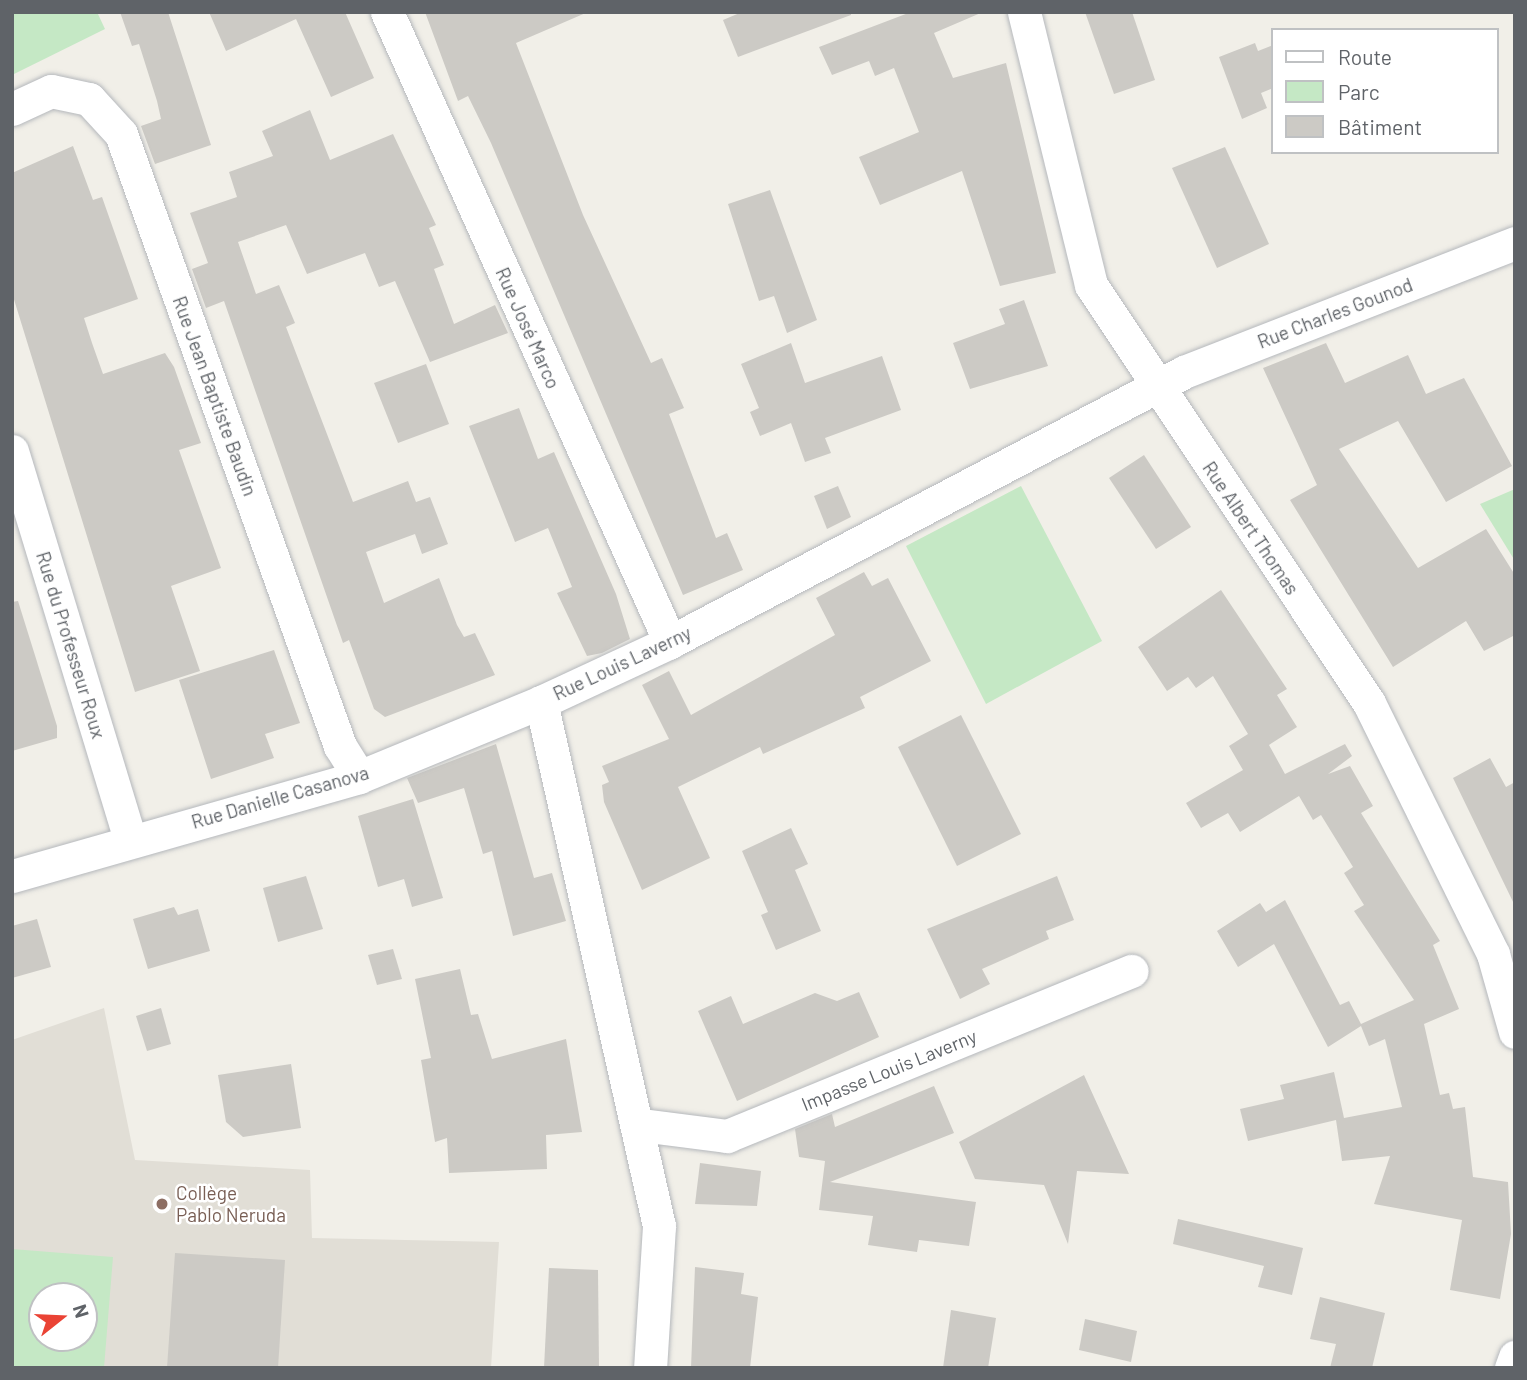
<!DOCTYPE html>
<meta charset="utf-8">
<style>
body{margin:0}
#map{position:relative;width:1527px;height:1380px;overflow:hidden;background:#f1efe8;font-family:Barlow,sans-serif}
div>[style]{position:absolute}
.education>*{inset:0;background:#e1ded6}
.green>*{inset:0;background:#c5e8c5}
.building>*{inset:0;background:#cccac5}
.roads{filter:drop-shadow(0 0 2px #b5b8bc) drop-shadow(0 0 2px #b5b8bc)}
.minor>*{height:33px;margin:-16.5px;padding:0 16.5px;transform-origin:16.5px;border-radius:16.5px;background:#fff}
.dots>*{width:19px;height:19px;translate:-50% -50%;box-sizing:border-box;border:4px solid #fff;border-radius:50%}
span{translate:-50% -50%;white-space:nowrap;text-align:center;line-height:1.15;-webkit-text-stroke:5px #fff;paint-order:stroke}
.street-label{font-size:19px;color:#5f6368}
.education-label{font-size:19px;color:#785e54}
.left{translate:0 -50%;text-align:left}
.frame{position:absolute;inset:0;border:14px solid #5f6368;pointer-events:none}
.legend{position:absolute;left:1271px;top:28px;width:228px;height:126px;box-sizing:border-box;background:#fff;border:2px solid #bfc1c3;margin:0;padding:9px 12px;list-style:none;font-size:21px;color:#5f6368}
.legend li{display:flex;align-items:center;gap:14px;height:35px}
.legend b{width:35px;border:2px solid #bfc1c3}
.north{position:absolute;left:28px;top:1282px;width:70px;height:70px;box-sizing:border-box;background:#fff;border:2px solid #bfc1c3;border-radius:50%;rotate:72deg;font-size:19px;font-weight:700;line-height:28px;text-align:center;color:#5f6368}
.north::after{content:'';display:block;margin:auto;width:24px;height:32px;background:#ea4335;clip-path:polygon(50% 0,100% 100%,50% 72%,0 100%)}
</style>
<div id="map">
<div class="education">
<div style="clip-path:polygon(evenodd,104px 1008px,135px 1160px,310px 1170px,312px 1238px,499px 1242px,491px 1368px,12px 1368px,12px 1040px,104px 1008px,42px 1296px,84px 1296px,84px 1338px,42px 1338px,42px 1296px)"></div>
</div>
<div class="green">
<div style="clip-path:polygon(12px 12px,97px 12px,105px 29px,12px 75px)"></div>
<div style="clip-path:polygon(1021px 486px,1102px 641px,986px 704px,906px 546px)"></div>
<div style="clip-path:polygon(1515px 489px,1515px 561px,1480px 504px)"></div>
<div style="clip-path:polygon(evenodd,12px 1249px,113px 1257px,104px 1368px,12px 1368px,12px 1249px,42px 1296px,84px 1296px,84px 1338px,42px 1338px,42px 1296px)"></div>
</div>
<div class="building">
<div style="clip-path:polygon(120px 12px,168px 12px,211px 145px,155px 164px,141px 126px,161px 119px,157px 101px,139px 44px,132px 46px)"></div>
<div style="clip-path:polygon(209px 12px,345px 12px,374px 78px,331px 97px,296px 19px,226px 51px)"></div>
<div style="clip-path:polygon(425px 12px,588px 12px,516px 43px,583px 215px,651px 363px,662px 358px,684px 408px,669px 414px,716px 538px,727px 533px,743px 570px,683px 595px,491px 143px,468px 96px,458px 101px)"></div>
<div style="clip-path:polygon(742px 12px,851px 12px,851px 15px,738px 57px,723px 20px)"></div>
<div style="clip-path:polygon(911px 12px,983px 12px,934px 33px,953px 78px,1006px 63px,1056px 273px,1000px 286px,962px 171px,880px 205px,859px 157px,919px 132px,894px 68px,875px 76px,869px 61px,832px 75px,819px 47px)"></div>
<div style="clip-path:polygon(1085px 12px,1132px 12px,1155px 80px,1114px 94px)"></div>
<div style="clip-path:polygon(1255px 43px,1258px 51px,1273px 45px,1273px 88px,1261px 93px,1267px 108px,1242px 119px,1219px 57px)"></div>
<div style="clip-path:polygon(310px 110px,330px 160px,393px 134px,436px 225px,429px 228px,444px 265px,434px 269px,454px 324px,495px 305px,508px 333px,430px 362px,395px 281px,379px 287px,365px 253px,307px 274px,286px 225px,238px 242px,256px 294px,279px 285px,295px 323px,286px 327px,353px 502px,408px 481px,416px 502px,430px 497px,448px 544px,422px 554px,415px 534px,366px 552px,384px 603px,439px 578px,457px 625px,464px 637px,475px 633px,495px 675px,385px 717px,374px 709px,349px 640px,343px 643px,224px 301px,206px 308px,192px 269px,208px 263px,190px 213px,237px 197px,229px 172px,273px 156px,262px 131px)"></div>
<div style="clip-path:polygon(73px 146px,93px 200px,102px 197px,138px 299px,84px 318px,92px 343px,103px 374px,165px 353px,174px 367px,201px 443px,179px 450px,221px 568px,171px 586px,200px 671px,135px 692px,12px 293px,12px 173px)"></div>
<div style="clip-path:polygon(1225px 147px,1269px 244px,1217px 268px,1172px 168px)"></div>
<div style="clip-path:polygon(770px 190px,817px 320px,787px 333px,774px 296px,759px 301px,728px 204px)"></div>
<div style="clip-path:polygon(1024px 300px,1048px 366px,970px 389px,953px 343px,1005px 324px,999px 309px)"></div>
<div style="clip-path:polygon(791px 343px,805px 383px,882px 356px,901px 410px,825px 438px,831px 453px,805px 462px,791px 423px,760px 436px,750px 412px,759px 408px,741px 364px)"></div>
<div style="clip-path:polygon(1326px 343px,1345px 383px,1408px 355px,1426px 394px,1464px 378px,1512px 466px,1446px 502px,1398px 421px,1339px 449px,1418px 568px,1486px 529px,1515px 575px,1515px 635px,1484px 651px,1466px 621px,1393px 667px,1290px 500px,1317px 485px,1263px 368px)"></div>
<div style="clip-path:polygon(426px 364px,449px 424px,398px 443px,374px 383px)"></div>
<div style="clip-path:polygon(519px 408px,538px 459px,554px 452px,616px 594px,630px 639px,602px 653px,587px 656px,557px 593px,572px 587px,548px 528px,515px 542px,469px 426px)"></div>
<div style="clip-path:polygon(1144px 455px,1191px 527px,1156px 549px,1109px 478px)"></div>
<div style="clip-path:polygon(838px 486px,851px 517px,827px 529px,814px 496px)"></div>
<div style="clip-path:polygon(864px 572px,872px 586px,888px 578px,931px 661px,860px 697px,865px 708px,763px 754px,760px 747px,678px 787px,710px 858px,642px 890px,604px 802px,602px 785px,609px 782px,602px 766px,669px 739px,642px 685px,669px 671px,691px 715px,835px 635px,816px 598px)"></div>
<div style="clip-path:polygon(1221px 590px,1287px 689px,1277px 695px,1297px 727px,1269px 745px,1285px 774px,1345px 744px,1352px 756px,1328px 774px,1350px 766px,1373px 806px,1361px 813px,1440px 941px,1433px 945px,1459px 1009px,1424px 1024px,1440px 1095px,1449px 1093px,1453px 1109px,1465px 1107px,1473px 1177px,1508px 1182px,1511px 1234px,1500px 1299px,1450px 1290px,1462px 1220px,1374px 1204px,1390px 1156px,1342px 1161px,1336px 1120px,1248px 1141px,1240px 1109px,1284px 1099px,1280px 1085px,1334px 1072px,1344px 1118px,1402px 1107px,1385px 1039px,1369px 1046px,1361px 1026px,1328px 1047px,1274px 944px,1238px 967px,1217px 931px,1260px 903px,1266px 912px,1285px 900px,1340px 1005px,1349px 1001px,1361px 1024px,1414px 1000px,1354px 911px,1364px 905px,1344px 873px,1353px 867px,1321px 815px,1313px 820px,1299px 796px,1240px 832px,1228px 813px,1201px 828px,1186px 803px,1243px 770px,1229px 746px,1248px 734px,1213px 676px,1196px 688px,1188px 677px,1167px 691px,1138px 647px)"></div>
<div style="clip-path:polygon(18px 601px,57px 726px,57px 738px,12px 751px,12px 602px)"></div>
<div style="clip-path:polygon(274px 650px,300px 723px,265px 734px,274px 758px,211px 779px,179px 680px)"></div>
<div style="clip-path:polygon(961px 715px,1021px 834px,957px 866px,898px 747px)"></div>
<div style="clip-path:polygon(496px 744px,534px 878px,552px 873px,566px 921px,513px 936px,492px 851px,483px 854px,464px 788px,418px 803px,407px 778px)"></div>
<div style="clip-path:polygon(1490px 758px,1506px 787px,1515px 782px,1515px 906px,1453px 778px)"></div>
<div style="clip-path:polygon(413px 799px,443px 898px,412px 907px,404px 879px,378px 887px,358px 816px)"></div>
<div style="clip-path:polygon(791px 828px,808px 864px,795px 870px,821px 931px,776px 950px,761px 915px,768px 912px,742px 851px)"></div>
<div style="clip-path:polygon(306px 876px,323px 929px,278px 942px,263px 888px)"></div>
<div style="clip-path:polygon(1057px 876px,1074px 920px,1046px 931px,1049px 939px,982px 969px,990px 984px,960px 999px,927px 929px)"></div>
<div style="clip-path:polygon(174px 907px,178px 915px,198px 909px,210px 951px,148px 969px,133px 919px)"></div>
<div style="clip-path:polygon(37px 919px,51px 967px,12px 978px,12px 926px)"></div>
<div style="clip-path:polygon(393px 949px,402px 979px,377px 985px,368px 955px)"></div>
<div style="clip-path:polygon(460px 969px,471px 1015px,478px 1014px,492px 1059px,566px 1039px,582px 1132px,546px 1135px,547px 1169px,449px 1173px,447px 1138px,435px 1142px,421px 1060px,431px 1058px,415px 979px)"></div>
<div style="clip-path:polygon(859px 992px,879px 1037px,737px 1101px,698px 1011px,731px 996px,743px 1024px,815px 993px,837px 1001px)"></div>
<div style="clip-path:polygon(161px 1008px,171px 1044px,147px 1051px,136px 1016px)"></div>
<div style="clip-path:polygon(291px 1064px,301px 1128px,243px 1137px,226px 1122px,218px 1075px)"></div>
<div style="clip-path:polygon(1084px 1075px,1129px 1174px,1077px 1171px,1068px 1244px,1044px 1185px,975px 1179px,959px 1142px)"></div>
<div style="clip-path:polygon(934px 1086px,954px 1133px,830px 1182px,976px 1202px,969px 1246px,919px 1240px,917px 1252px,868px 1245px,873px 1216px,819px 1210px,825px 1161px,799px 1157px,795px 1129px,832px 1114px,835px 1127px)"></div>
<div style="clip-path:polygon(700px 1163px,761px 1171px,757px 1206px,695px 1204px)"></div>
<div style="clip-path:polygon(1178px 1219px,1303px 1248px,1292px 1295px,1258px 1287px,1264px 1266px,1173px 1244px)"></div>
<div style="clip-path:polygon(175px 1253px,285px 1260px,278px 1368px,167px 1368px)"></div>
<div style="clip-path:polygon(695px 1267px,744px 1273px,741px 1294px,758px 1297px,750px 1368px,691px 1368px)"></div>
<div style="clip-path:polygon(549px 1268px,598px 1270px,599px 1368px,544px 1368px)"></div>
<div style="clip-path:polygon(1320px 1297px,1385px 1313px,1372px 1368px,1330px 1368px,1336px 1344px,1310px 1339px)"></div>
<div style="clip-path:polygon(951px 1310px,996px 1318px,988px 1368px,943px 1368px)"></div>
<div style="clip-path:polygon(1085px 1319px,1137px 1331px,1131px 1362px,1079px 1350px)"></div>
</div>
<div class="roads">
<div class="minor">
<div style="left:387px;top:12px;width:691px;rotate:65.81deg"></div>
<div style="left:1024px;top:12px;width:281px;rotate:76.2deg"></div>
<div style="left:1091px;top:285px;width:502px;rotate:56.37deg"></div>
<div style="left:1369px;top:703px;width:280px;rotate:63.7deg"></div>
<div style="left:1493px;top:954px;width:81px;rotate:74.2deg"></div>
<div style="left:12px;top:109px;width:43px;rotate:-24.8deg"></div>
<div style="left:51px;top:91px;width:39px;rotate:12deg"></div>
<div style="left:89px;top:99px;width:47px;rotate:47.6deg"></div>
<div style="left:121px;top:134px;width:650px;rotate:70.31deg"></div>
<div style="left:340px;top:746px;width:36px;rotate:58deg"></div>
<div style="left:12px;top:451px;width:406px;rotate:73.1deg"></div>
<div style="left:541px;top:702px;width:537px;rotate:77.31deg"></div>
<div style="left:659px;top:1226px;width:142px;rotate:93.6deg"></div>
<div style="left:12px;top:876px;width:361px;rotate:-15.9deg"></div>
<div style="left:359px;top:777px;width:197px;rotate:-22.4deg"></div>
<div style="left:541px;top:702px;width:142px;rotate:-24.9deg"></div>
<div style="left:670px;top:642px;width:581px;rotate:-27.71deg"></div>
<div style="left:1184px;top:372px;width:355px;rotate:-21.3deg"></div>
<div style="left:641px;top:1125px;width:87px;rotate:7.3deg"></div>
<div style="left:727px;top:1136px;width:437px;rotate:-22.2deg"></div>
<div style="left:1511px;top:1368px;width:12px;rotate:-70deg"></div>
</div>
</div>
<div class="dots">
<div style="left:162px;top:1204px;background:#8d6e63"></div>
</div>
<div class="street-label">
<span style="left:1335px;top:313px;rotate:-21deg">Rue Charles Gounod</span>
<span style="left:528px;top:328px;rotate:66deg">Rue José Marco</span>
<span style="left:215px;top:396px;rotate:70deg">Rue Jean Baptiste Baudin</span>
<span style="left:1251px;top:528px;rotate:56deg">Rue Albert Thomas</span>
<span style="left:71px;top:645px;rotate:73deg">Rue du Professeur Roux</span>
<span style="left:622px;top:663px;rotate:-25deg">Rue Louis Laverny</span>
<span style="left:280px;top:797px;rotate:-16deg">Rue Danielle Casanova</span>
<span style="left:889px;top:1070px;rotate:-22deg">Impasse Louis Laverny</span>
</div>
<div class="education-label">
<span class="left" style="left:176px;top:1204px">Collège<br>Pablo Neruda</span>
</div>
<div class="frame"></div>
<ul class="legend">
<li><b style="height:9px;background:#fff"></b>Route</li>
<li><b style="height:19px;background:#c5e8c5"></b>Parc</li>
<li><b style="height:19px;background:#cccac5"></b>Bâtiment</li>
</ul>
<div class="north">N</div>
</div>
